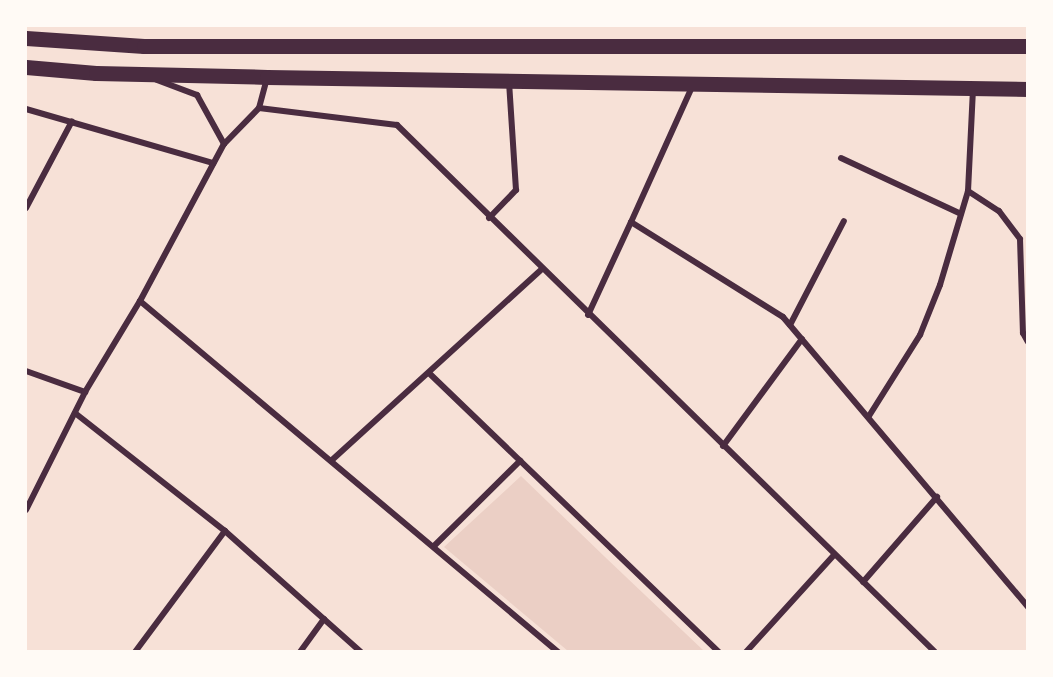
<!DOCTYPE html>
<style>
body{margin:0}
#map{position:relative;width:1053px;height:677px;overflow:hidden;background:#f7e1d7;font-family:Lato,sans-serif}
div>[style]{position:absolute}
.green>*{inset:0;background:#ebcfc5}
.minor>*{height:6px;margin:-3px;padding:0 3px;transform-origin:3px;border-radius:3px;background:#4a2c40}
.trunk>*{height:15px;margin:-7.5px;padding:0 7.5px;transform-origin:7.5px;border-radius:7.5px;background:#4a2c40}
span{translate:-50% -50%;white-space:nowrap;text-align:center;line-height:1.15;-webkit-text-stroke:6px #fffaf5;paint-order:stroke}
.frame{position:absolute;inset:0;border:27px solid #fffaf5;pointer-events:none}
</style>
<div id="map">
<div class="green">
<div style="clip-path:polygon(521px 476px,605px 557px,704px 651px,568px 651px,444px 547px)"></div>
</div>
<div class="minor">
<div style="left:157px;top:80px;width:43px;rotate:20.6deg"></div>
<div style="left:197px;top:95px;width:56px;rotate:61.1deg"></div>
<div style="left:692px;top:87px;width:148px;rotate:114.3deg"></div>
<div style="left:631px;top:222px;width:179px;rotate:32deg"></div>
<div style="left:783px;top:317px;width:380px;rotate:49.8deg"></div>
<div style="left:973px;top:89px;width:102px;rotate:92.8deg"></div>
<div style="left:968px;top:191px;width:37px;rotate:33deg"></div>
<div style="left:999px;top:211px;width:35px;rotate:53deg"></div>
<div style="left:1020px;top:239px;width:94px;rotate:88.2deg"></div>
<div style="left:1023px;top:333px;width:10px;rotate:61deg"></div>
<div style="left:259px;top:108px;width:139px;rotate:7deg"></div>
<div style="left:397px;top:125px;width:753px;rotate:44.41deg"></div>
<div style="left:26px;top:109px;width:195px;rotate:16.1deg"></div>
<div style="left:841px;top:158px;width:132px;rotate:25deg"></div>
<div style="left:26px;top:208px;width:98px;rotate:-62.1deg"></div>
<div style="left:489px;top:218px;width:39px;rotate:-46deg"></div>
<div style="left:516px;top:190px;width:107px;rotate:-93.7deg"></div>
<div style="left:140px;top:301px;width:546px;rotate:40.02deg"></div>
<div style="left:588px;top:315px;width:102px;rotate:-65.2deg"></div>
<div style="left:790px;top:325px;width:117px;rotate:-62.6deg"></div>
<div style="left:26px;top:371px;width:63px;rotate:19.6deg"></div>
<div style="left:430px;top:374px;width:401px;rotate:43.9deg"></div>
<div style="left:75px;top:413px;width:191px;rotate:38.2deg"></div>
<div style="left:225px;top:531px;width:182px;rotate:41.7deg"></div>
<div style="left:869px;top:416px;width:96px;rotate:-57.8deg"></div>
<div style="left:920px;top:335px;width:54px;rotate:-68.2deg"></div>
<div style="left:940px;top:285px;width:98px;rotate:-73.4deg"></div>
<div style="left:723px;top:446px;width:133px;rotate:-53.6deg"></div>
<div style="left:332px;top:460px;width:282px;rotate:-42.3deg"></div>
<div style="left:26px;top:510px;width:132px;rotate:-63.4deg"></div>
<div style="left:85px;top:392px;width:106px;rotate:-58.9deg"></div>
<div style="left:140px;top:301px;width:178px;rotate:-61.9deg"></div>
<div style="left:224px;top:144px;width:50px;rotate:-45.8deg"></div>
<div style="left:259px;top:108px;width:31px;rotate:-75deg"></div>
<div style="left:435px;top:545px;width:120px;rotate:-44.7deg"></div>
<div style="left:863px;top:582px;width:113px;rotate:-49deg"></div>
<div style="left:135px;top:652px;width:151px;rotate:-53.4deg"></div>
<div style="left:300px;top:652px;width:41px;rotate:-54deg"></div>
<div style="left:746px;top:652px;width:131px;rotate:-47.8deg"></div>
</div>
<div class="trunk">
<div style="left:26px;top:38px;width:118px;rotate:3.9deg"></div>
<div style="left:144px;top:46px;width:884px"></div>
<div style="left:26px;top:67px;width:70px;rotate:4.9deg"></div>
<div style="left:96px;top:73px;width:171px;rotate:1.3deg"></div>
<div style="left:267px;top:77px;width:761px;rotate:0.9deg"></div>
</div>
<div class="frame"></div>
</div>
